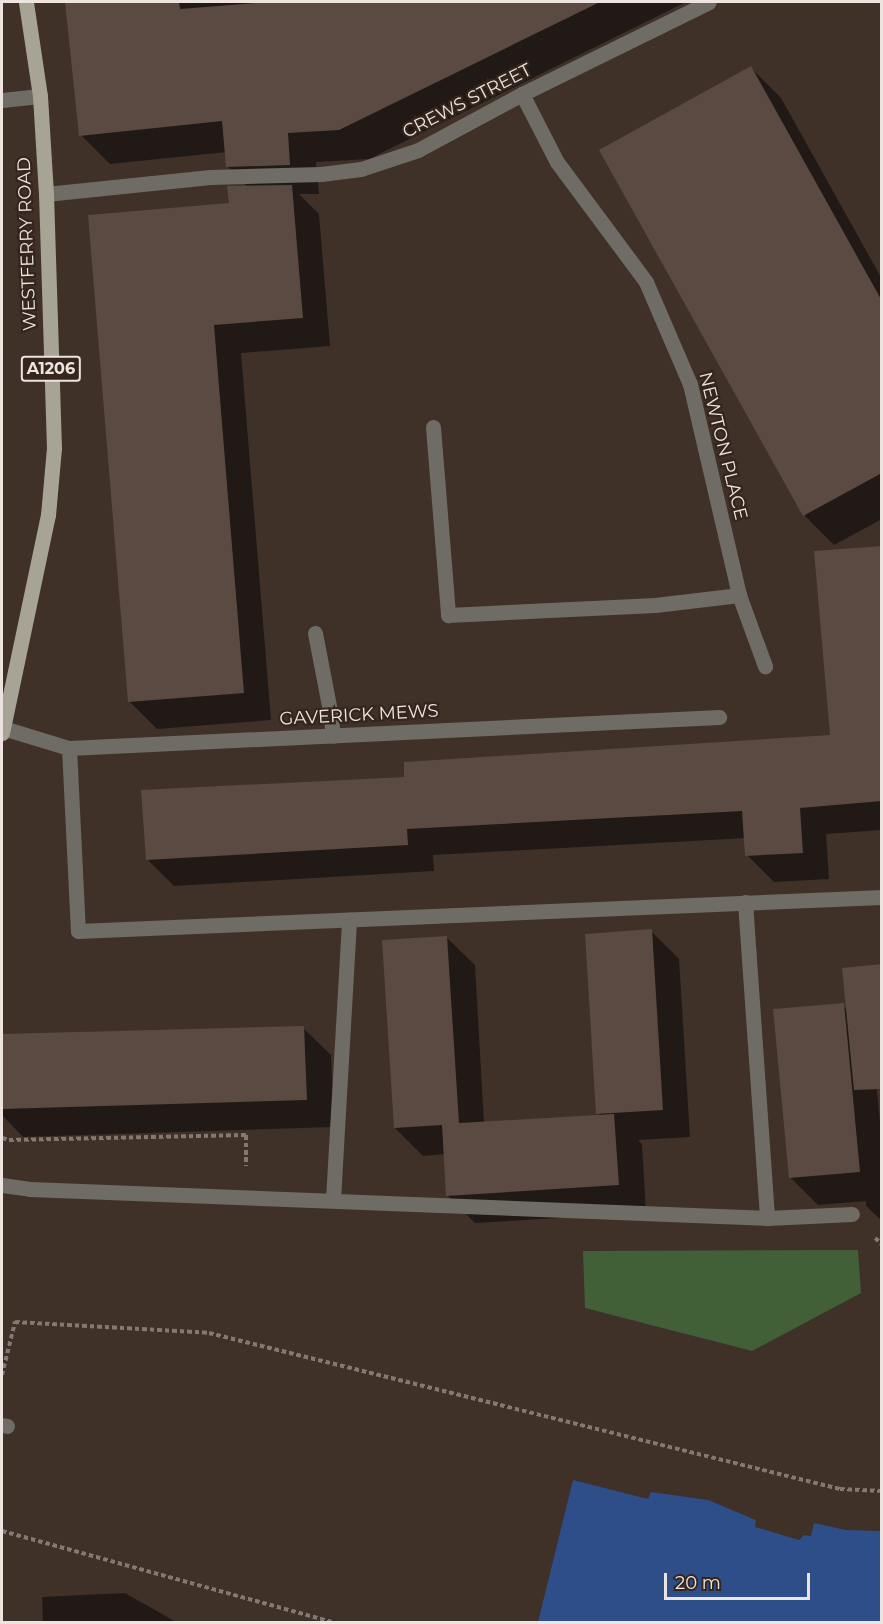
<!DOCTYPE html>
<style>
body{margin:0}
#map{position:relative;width:883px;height:1624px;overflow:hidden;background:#3f3028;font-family:Montserrat,sans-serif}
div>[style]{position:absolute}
.green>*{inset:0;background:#416037}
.water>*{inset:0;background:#2d4e88}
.shadow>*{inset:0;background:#0007}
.building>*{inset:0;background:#5a4a41}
.path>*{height:4px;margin-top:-2px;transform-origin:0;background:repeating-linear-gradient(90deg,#857872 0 4.5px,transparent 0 7.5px)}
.lane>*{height:15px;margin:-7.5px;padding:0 7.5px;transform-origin:7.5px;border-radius:7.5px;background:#6e6c65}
.street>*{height:15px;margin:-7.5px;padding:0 7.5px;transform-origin:7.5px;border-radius:7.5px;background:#6e6c65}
.primary>*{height:15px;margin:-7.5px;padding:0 7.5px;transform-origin:7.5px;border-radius:7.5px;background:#a7a495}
span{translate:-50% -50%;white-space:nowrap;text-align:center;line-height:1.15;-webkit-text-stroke:4.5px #34261e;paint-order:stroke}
.shield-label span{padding:2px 4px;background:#34261e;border:2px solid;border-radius:4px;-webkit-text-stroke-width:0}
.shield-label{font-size:16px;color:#eee4df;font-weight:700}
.street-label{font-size:18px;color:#eee4df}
.frame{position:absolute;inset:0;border:3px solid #eee4df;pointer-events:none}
.scale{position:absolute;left:664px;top:1573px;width:146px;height:27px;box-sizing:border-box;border:3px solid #eee4df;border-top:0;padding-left:8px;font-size:18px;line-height:21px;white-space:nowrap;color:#eee4df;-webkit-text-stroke:4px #34261e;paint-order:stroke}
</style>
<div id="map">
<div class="green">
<div style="clip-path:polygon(858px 1250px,861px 1293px,752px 1351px,585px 1308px,583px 1251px)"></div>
</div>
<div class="water">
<div style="clip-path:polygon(573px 1480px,648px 1499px,651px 1492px,708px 1500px,756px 1520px,755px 1527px,799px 1540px,804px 1535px,811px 1536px,814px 1523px,846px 1530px,881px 1531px,881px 1622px,538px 1622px)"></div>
</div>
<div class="shadow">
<div style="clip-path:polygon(66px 2px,686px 2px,369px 159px,316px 162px,319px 194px,299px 194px,319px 214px,330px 346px,241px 353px,271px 720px,157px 729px,129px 701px,230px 204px,248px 187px,227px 166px,226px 152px,110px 164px,81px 135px)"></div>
<div style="clip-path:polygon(751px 68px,781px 98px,882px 279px,882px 519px,834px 545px,804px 515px)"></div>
<div style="clip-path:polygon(882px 547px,882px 830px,826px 834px,829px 879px,774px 882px,747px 855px,746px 838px,433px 855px,434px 871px,174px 886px,147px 859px,406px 779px,831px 737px)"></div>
<div style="clip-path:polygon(651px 931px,679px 959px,690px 1137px,638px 1140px,642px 1144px,646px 1213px,475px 1223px,447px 1195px,445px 1154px,423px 1156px,395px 1128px,447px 938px,475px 965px,484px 1123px,601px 1116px,597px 1113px)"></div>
<div style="clip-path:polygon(843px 1005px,873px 1051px,882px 1142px,882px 1221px,866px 1206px,866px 1201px,818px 1205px,790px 1177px)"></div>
<div style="clip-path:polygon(303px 1028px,331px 1055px,334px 1127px,23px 1137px,2px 1115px,2px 1036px)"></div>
<div style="clip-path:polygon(125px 1593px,176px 1622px,43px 1622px,42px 1597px)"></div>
</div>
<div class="building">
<div style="clip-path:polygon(65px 2px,179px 2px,180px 9px,269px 2px,600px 2px,339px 130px,288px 133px,290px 165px,226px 167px,222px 121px,79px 136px)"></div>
<div style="clip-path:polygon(751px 66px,882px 301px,882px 473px,803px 516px,599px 150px)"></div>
<div style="clip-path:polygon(292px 185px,303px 318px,214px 325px,244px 693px,128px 702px,88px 215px,229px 203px,227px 186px)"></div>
<div style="clip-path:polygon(882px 546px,882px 801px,800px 808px,803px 853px,745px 856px,742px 811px,407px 829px,408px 845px,146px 860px,141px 790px,404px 777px,404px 762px,830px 735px,814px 551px)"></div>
<div style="clip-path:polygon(652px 929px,663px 1110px,596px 1114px,585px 934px)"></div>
<div style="clip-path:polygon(447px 936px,459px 1123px,614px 1114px,619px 1185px,446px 1196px,442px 1125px,394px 1128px,382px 940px)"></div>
<div style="clip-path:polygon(882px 964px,882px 1089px,854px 1090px,842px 968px)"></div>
<div style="clip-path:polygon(844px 1003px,860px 1172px,789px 1178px,773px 1009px)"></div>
<div style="clip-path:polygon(304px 1026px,307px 1100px,2px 1109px,2px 1034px)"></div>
</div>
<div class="path">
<div style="left:2px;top:1138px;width:7px;rotate:16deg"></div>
<div style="left:9px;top:1140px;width:237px;rotate:-1.2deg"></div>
<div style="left:246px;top:1135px;width:31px;rotate:90deg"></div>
<div style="left:875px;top:1238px;width:9px;rotate:41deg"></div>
<div style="left:2px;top:1375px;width:55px;rotate:-76.2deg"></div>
<div style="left:15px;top:1322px;width:194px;rotate:3.2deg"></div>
<div style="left:209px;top:1333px;width:650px;rotate:13.89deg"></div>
<div style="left:840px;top:1489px;width:42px;rotate:2.7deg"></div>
<div style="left:2px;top:1531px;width:343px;rotate:15.4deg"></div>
</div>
<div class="lane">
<div style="left:522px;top:94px;width:76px;rotate:62.8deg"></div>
<div style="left:557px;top:162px;width:149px;rotate:53.4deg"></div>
<div style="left:646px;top:282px;width:111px;rotate:66.7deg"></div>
<div style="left:690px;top:384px;width:217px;rotate:76.9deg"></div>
<div style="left:739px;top:595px;width:76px;rotate:69.9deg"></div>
<div style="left:2px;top:100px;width:38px;rotate:-6deg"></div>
<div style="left:433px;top:427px;width:189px;rotate:85.4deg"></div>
<div style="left:448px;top:615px;width:207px;rotate:-2.8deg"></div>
<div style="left:655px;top:605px;width:85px;rotate:-6.8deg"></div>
<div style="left:315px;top:633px;width:79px;rotate:79.1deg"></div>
<div style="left:330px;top:711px;width:25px;rotate:83deg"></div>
<div style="left:69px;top:748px;width:183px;rotate:87.2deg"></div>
<div style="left:78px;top:931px;width:805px;rotate:-2.42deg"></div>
<div style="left:745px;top:902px;width:317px;rotate:86deg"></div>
<div style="left:2px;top:1185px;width:28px;rotate:8deg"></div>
<div style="left:30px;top:1189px;width:738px;rotate:2.25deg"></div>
<div style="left:767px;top:1218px;width:85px;rotate:-2.7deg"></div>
<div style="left:333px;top:1199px;width:280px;rotate:-86.7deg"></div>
<div style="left:2px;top:1425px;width:5px;rotate:11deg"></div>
</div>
<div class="street">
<div style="left:46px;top:194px;width:165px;rotate:-5.9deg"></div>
<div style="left:210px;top:177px;width:111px;rotate:-1.5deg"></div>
<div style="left:321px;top:174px;width:40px;rotate:-7.1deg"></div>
<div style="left:361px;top:169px;width:60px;rotate:-18.4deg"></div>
<div style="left:418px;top:150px;width:118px;rotate:-28.3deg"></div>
<div style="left:522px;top:94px;width:208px;rotate:-26.2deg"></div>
<div style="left:3px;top:728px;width:69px;rotate:16.9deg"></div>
<div style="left:69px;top:748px;width:651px;rotate:-2.73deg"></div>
</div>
<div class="primary">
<div style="left:2px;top:733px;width:223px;rotate:-78.1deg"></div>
<div style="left:48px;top:515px;width:67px;rotate:-84.9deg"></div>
<div style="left:54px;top:448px;width:254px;rotate:-91.8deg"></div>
<div style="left:46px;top:194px;width:98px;rotate:-93.5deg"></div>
<div style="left:40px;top:96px;width:95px;rotate:-98.5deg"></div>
</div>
<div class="shield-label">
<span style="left:51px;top:369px">A1206</span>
</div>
<div class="street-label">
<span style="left:467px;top:101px;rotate:-27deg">CREWS STREET</span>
<span style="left:27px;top:244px;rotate:-92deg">WESTFERRY ROAD</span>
<span style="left:723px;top:446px;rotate:76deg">NEWTON PLACE</span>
<span style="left:359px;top:715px;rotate:-3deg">GAVERICK MEWS</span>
</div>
<div class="frame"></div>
<div class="scale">20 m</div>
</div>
